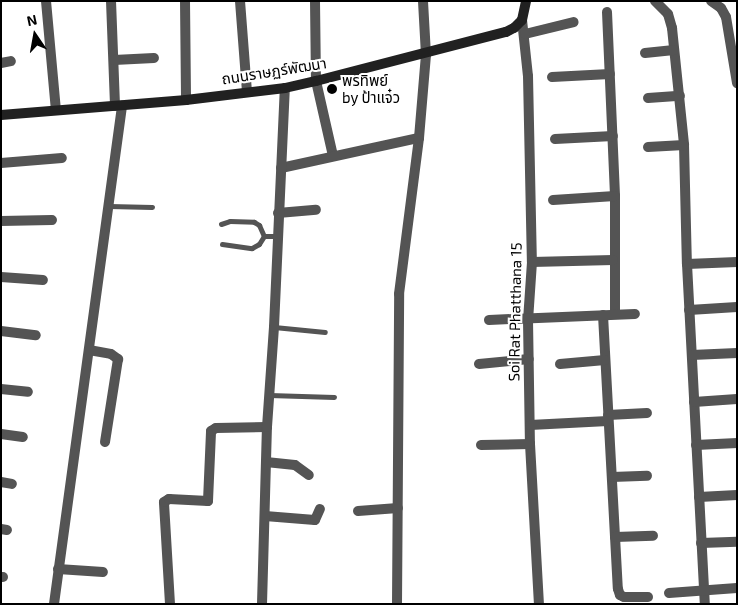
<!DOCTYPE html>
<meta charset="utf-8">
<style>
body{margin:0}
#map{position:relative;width:738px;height:605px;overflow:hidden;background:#fff;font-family:"Exo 2","Noto Sans Thai",sans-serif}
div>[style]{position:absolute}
.lane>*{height:5px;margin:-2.5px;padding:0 2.5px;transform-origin:2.5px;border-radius:2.5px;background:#545454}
.street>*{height:10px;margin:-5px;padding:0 5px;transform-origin:5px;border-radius:5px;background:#545454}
.secondary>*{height:10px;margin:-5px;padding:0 5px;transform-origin:5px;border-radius:5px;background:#212121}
.dots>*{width:14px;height:14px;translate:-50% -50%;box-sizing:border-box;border:2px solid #fff;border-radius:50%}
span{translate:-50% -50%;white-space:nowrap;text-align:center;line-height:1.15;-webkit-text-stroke:4px #fff;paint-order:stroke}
.street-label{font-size:15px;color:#000}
.poi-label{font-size:15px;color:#000}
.left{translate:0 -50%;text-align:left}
.frame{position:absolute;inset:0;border:2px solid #000;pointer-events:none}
.north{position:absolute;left:10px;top:10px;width:50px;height:50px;-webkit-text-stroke:4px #fff;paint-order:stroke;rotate:348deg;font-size:14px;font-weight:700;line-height:20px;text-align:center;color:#000}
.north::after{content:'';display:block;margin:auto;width:18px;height:22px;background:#000;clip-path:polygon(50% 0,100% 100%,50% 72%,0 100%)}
</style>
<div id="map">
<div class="lane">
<div style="left:109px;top:206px;width:43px;rotate:1.3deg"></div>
<div style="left:221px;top:224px;width:9px;rotate:-18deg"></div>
<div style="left:230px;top:221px;width:24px;rotate:2deg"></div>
<div style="left:254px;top:222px;width:6px;rotate:31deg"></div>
<div style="left:259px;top:225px;width:12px;rotate:66deg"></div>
<div style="left:222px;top:244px;width:30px;rotate:8deg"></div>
<div style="left:252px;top:248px;width:8px;rotate:-30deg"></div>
<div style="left:259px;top:244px;width:9px;rotate:-58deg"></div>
<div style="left:264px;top:236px;width:13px"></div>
<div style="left:274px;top:327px;width:51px;rotate:5.6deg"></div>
<div style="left:269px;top:395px;width:65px;rotate:1.8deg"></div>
</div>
<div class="street">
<div style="left:46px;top:1px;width:109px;rotate:84.8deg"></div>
<div style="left:111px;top:1px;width:105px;rotate:87.8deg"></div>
<div style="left:185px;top:1px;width:99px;rotate:89.4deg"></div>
<div style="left:240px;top:1px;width:90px;rotate:85.6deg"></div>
<div style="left:315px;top:1px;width:80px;rotate:89.3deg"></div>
<div style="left:316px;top:81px;width:77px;rotate:77.2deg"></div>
<div style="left:655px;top:1px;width:18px;rotate:45deg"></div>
<div style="left:668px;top:14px;width:15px;rotate:74deg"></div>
<div style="left:672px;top:28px;width:118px;rotate:84.1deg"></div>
<div style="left:684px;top:145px;width:119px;rotate:88.6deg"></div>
<div style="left:687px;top:264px;width:340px;rotate:87deg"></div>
<div style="left:711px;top:1px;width:12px;rotate:35deg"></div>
<div style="left:721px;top:8px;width:10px;rotate:61deg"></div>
<div style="left:726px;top:17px;width:67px;rotate:80.5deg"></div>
<div style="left:607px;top:12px;width:184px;rotate:87.5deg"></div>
<div style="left:615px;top:196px;width:118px;rotate:90deg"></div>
<div style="left:522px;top:20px;width:56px;rotate:83.9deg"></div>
<div style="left:528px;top:76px;width:186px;rotate:88.8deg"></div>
<div style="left:532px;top:262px;width:58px;rotate:93.9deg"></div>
<div style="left:528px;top:320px;width:124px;rotate:89.1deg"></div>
<div style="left:530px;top:444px;width:160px;rotate:86.8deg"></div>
<div style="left:525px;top:34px;width:50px;rotate:-13.8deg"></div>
<div style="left:645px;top:53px;width:29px;rotate:-6deg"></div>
<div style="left:114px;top:60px;width:40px;rotate:-2.9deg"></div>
<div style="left:1px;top:63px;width:10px;rotate:-11deg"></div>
<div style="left:552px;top:77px;width:58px;rotate:-3deg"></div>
<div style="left:648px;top:98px;width:32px;rotate:-4deg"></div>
<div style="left:555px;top:139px;width:58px;rotate:-3deg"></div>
<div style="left:648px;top:147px;width:36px;rotate:-3deg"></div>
<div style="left:1px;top:163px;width:61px;rotate:-4.7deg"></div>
<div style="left:281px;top:168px;width:141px;rotate:-12.3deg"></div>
<div style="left:553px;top:200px;width:62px;rotate:-3.7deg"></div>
<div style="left:278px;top:213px;width:38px;rotate:-5deg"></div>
<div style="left:1px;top:221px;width:51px;rotate:-1.1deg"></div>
<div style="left:532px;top:262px;width:81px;rotate:-1.4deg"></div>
<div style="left:687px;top:264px;width:50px;rotate:-2.3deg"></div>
<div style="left:1px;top:277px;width:42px;rotate:4.1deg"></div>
<div style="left:689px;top:310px;width:48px;rotate:-3.6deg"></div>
<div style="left:603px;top:315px;width:274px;rotate:86.9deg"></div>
<div style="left:618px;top:589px;width:6px;rotate:72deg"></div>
<div style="left:620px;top:595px;width:4px;rotate:27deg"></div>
<div style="left:624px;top:597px;width:24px"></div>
<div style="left:489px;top:320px;width:146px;rotate:-2.4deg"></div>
<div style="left:1px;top:331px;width:35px;rotate:7deg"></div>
<div style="left:89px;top:350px;width:22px;rotate:10deg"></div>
<div style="left:111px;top:354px;width:9px;rotate:36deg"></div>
<div style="left:118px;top:359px;width:84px;rotate:98.9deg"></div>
<div style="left:692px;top:355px;width:45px;rotate:-2.5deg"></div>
<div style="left:479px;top:364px;width:50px;rotate:-5.7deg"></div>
<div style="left:560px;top:364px;width:45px;rotate:-5.1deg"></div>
<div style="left:1px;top:389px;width:27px;rotate:6deg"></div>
<div style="left:694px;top:402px;width:43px;rotate:-4deg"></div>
<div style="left:608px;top:415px;width:39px;rotate:-3deg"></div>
<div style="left:530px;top:425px;width:78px;rotate:-2.9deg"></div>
<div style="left:1px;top:434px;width:22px;rotate:8deg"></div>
<div style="left:481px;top:445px;width:49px;rotate:-1.2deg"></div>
<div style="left:696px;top:445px;width:41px;rotate:-2.8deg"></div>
<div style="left:266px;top:462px;width:29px;rotate:6deg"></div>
<div style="left:295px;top:465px;width:17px;rotate:36deg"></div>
<div style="left:612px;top:477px;width:35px;rotate:-2deg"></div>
<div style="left:1px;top:482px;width:11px;rotate:10deg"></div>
<div style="left:699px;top:497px;width:38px;rotate:-3deg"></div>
<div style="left:358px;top:511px;width:40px;rotate:-4.3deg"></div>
<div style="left:265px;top:516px;width:50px;rotate:4.6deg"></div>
<div style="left:315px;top:520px;width:12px;rotate:-66deg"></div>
<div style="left:1px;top:529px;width:6px;rotate:9deg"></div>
<div style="left:615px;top:537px;width:38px;rotate:-2deg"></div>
<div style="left:701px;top:543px;width:36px;rotate:-2deg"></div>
<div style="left:58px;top:569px;width:45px;rotate:3.8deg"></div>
<div style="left:1px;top:577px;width:2px"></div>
<div style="left:669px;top:593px;width:68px;rotate:-4.2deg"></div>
<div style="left:54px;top:604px;width:503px;rotate:-82.22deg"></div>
<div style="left:170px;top:604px;width:102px;rotate:-93.4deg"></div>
<div style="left:164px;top:502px;width:6px;rotate:-31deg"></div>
<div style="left:169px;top:499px;width:39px;rotate:3deg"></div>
<div style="left:208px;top:501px;width:70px;rotate:-87.5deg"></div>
<div style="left:211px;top:431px;width:6px;rotate:-31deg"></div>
<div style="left:216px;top:428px;width:51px;rotate:-1.1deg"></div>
<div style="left:262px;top:604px;width:177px;rotate:-88.4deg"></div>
<div style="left:267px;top:427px;width:100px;rotate:-86deg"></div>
<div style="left:274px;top:327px;width:239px;rotate:-87.4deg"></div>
<div style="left:397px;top:604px;width:310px;rotate:-89.6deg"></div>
<div style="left:399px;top:294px;width:157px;rotate:-82.7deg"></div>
<div style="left:419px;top:138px;width:83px;rotate:-85.2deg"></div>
<div style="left:426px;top:55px;width:54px;rotate:-93.2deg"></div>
</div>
<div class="secondary">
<div style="left:1px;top:115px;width:186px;rotate:-4.6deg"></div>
<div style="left:186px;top:100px;width:100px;rotate:-6.9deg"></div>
<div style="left:285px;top:88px;width:32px;rotate:-13deg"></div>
<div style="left:316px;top:81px;width:196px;rotate:-14.5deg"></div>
<div style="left:506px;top:32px;width:9px;rotate:-27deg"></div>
<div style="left:514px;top:28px;width:11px;rotate:-45deg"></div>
<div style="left:522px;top:20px;width:19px;rotate:-78deg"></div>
</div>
<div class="dots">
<div style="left:332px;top:89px;background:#000"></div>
</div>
<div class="street-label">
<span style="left:274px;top:71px;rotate:-9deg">ถนนราษฏร์พัฒนา</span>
<span style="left:515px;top:312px;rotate:-89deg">Soi Rat Phatthana 15</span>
</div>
<div class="poi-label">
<span class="left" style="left:342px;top:89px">พรทิพย์<br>by ป้าแจ๋ว</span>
</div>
<div class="frame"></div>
<div class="north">N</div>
</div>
